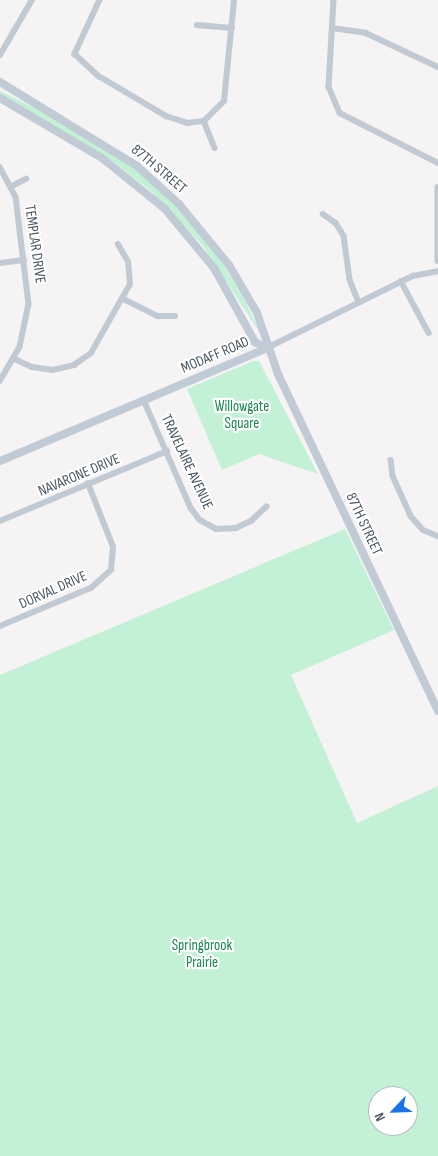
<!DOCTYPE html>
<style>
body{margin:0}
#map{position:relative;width:438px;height:1156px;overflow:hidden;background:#f5f3f3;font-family:"Sofia Sans Condensed",sans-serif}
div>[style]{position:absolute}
.green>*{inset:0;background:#c3f1d5}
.street>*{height:5.5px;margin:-2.75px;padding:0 2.75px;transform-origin:2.75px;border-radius:2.75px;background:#c1cad2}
.secondary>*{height:8px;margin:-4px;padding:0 4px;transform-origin:4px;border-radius:4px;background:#c1cbd6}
span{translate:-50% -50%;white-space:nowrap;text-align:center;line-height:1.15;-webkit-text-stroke:4.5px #fff;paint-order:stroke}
.street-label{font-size:15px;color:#4a5661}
.park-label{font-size:15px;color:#17864f}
.north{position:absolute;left:368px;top:1086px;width:50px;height:50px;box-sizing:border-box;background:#fff;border:1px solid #b7bbc0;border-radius:50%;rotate:246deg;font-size:14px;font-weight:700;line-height:20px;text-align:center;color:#4a5661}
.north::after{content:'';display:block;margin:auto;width:18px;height:22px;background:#1a73e8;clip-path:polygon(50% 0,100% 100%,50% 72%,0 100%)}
</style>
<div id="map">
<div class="green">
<div style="clip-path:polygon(0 91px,43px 112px,131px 166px,170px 200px,217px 255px,242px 295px,262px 336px,203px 246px,151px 191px,114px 162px,0 94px)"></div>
<div style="clip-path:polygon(253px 361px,259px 361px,318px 474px,259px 454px,222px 470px,187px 389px)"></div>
<div style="clip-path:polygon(evenodd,345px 529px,394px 630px,291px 675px,357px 823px,438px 786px,438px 1156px,0 1156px,0 675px,345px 529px,378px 1096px,408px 1096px,408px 1126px,378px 1126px,378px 1096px)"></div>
</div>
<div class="street">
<div style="left:100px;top:0;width:60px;rotate:114.8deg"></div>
<div style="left:75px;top:54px;width:33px;rotate:43deg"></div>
<div style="left:99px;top:76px;width:78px;rotate:30.8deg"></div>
<div style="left:166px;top:116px;width:22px;rotate:18deg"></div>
<div style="left:187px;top:123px;width:17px;rotate:-7deg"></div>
<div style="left:204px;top:121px;width:28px;rotate:-45deg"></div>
<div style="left:224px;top:101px;width:101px;rotate:-84.3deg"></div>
<div style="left:334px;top:0;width:87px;rotate:93.3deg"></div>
<div style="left:329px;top:87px;width:28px;rotate:67deg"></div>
<div style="left:340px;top:113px;width:110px;rotate:27deg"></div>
<div style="left:197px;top:25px;width:35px;rotate:5deg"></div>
<div style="left:332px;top:28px;width:34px;rotate:8deg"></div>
<div style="left:366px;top:33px;width:80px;rotate:25.3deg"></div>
<div style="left:0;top:55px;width:64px;rotate:-59.8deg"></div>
<div style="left:204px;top:121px;width:29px;rotate:68deg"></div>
<div style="left:0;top:167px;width:34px;rotate:62deg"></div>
<div style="left:16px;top:197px;width:108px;rotate:83.1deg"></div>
<div style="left:29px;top:304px;width:44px;rotate:101.8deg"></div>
<div style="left:20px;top:347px;width:39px;rotate:120deg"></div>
<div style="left:12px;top:186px;width:16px;rotate:-27deg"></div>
<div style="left:438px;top:187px;width:74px;rotate:90deg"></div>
<div style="left:323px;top:214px;width:16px;rotate:35deg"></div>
<div style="left:336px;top:223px;width:15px;rotate:58deg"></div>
<div style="left:344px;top:236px;width:44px;rotate:82.2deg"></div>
<div style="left:350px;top:280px;width:24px;rotate:68deg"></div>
<div style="left:0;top:263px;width:24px;rotate:-7deg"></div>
<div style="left:401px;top:281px;width:59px;rotate:61.7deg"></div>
<div style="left:124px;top:299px;width:38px;rotate:27deg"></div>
<div style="left:158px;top:316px;width:17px"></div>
<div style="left:267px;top:348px;width:163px;rotate:-26.3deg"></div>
<div style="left:413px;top:276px;width:25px;rotate:-11deg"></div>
<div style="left:15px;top:359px;width:19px;rotate:25deg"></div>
<div style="left:32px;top:367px;width:21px;rotate:8deg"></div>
<div style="left:53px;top:370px;width:22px;rotate:-13deg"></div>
<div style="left:74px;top:365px;width:21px;rotate:-35deg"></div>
<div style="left:91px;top:353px;width:79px;rotate:-60.5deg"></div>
<div style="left:130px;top:284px;width:22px;rotate:-95deg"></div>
<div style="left:128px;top:262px;width:20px;rotate:-120deg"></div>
<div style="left:144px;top:400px;width:118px;rotate:66.5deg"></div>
<div style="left:191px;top:508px;width:15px;rotate:53deg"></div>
<div style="left:200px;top:520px;width:18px;rotate:29deg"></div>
<div style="left:216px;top:529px;width:20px;rotate:-3deg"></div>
<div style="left:236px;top:528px;width:17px;rotate:-25deg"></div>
<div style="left:251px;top:521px;width:21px;rotate:-43deg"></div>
<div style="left:391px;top:460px;width:16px;rotate:83deg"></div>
<div style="left:393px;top:476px;width:44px;rotate:65.8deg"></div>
<div style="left:411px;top:516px;width:18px;rotate:49deg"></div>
<div style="left:423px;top:530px;width:16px;rotate:22deg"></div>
<div style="left:0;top:521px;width:181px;rotate:-22.7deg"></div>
<div style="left:0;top:626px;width:99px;rotate:-22.7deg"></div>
<div style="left:91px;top:588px;width:27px;rotate:-42deg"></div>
<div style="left:111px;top:570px;width:23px;rotate:-85deg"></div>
<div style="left:113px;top:547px;width:68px;rotate:-111.6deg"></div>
</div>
<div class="secondary">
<div style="left:0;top:82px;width:161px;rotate:31.5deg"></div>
<div style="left:137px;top:166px;width:57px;rotate:42.1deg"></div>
<div style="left:179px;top:204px;width:79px;rotate:50.7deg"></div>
<div style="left:229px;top:265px;width:56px;rotate:59.7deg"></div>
<div style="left:257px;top:313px;width:65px;rotate:71deg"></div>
<div style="left:278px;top:374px;width:373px;rotate:64.6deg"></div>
<div style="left:0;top:98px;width:118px;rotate:30.5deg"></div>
<div style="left:102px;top:158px;width:81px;rotate:39deg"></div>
<div style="left:165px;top:209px;width:77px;rotate:50.3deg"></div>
<div style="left:214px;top:268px;width:85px;rotate:61deg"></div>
<div style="left:255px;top:342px;width:13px;rotate:27deg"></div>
<div style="left:0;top:461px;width:290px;rotate:-22.9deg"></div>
</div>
<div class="street-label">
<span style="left:159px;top:169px;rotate:40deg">87TH STREET</span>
<span style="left:35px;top:244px;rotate:82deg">TEMPLAR DRIVE</span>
<span style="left:215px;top:355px;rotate:-23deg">MODAFF ROAD</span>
<span style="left:187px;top:462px;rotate:65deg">TRAVELAIRE AVENUE</span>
<span style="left:79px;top:475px;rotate:-23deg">NAVARONE DRIVE</span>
<span style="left:364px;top:524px;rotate:65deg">87TH STREET</span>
<span style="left:53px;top:590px;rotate:-24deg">DORVAL DRIVE</span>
</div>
<div class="park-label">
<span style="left:242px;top:415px">Willowgate<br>Square</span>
<span style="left:202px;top:954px">Springbrook<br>Prairie</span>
</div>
<div class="north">N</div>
</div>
